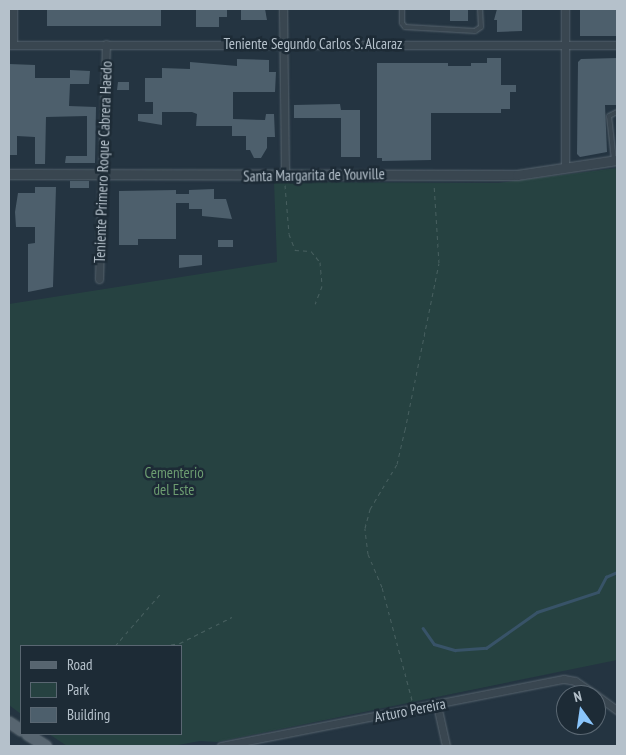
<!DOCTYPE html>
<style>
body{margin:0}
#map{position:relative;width:626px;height:755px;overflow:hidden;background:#243441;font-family:"PT Sans Narrow",sans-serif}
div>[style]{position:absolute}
.green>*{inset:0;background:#264241}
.stream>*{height:2.5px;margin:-1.25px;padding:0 1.25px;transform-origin:1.25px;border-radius:1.25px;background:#385368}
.building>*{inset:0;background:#4d5f6c}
.path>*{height:1px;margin-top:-0.5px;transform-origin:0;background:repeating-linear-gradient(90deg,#475f5f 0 4px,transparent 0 8px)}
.roads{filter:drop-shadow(0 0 1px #57646e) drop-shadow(0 0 1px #57646e)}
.service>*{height:4px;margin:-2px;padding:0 2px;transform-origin:2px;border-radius:2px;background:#394650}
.minor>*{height:7px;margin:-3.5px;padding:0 3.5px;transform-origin:3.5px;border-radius:3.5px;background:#394650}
.tertiary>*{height:9px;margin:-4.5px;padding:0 4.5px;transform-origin:4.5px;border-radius:4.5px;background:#394650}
.primary>*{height:11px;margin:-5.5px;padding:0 5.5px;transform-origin:5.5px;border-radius:5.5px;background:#576570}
span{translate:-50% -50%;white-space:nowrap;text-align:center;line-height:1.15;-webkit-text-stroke:5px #1d2b36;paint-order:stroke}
.street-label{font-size:15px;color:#b5c1cb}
.park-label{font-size:15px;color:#6c9c70}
.frame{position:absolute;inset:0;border:10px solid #b5c1cb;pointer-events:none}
.legend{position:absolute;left:20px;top:645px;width:162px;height:90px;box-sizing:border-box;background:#1d2b36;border:1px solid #5a6772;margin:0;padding:6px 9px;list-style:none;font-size:15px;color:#b5c1cb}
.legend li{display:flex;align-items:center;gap:10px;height:25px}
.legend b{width:25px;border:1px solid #5a6772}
.north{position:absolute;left:556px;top:685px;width:50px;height:50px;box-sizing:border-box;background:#1d2b36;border:1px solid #5a6772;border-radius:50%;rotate:346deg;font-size:14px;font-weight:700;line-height:20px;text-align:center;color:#b5c1cb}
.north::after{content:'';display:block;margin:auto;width:18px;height:22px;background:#8ac5fb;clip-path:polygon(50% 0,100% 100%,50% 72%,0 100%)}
</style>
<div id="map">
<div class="green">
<div style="clip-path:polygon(617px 168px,617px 660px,217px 742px,200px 741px,173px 746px,67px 746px,49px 734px,181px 734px,181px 646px,21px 646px,21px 714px,9px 705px,9px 304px,277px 262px,274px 182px,498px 183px)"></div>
</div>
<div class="stream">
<div style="left:423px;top:628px;width:19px;rotate:55deg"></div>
<div style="left:434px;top:644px;width:22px;rotate:16deg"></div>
<div style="left:455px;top:650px;width:31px;rotate:-4deg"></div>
<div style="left:486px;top:648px;width:62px;rotate:-35.2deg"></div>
<div style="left:537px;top:612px;width:64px;rotate:-18.2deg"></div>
<div style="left:598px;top:592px;width:17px;rotate:-62deg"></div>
<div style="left:606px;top:577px;width:12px;rotate:-24deg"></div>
</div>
<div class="building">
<div style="clip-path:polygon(47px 9px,161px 9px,161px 26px,47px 26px)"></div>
<div style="clip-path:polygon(196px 9px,227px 9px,227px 17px,219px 17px,219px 27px,196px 27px)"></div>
<div style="clip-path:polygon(241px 9px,265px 9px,267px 20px,241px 20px)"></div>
<div style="clip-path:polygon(450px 9px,468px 9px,468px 21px,450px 21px)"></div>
<div style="clip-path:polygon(497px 9px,522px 9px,522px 31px,497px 32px,497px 20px,494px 20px)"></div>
<div style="clip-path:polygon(580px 9px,617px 9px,617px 36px,580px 36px)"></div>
<div style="clip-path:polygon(487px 58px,501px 58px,501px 85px,516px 85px,516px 92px,510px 92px,510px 109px,501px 109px,501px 113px,431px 113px,431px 160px,382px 161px,382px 158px,377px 158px,377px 63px,448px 63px,448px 66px,471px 66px,471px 63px,487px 63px)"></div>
<div style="clip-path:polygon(617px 58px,617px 105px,605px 105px,607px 152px,580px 157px,577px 154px,578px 62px,581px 59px)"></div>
<div style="clip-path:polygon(237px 59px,269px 60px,269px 72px,276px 72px,275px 92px,233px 92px,233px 119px,265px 120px,266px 114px,274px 114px,275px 137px,267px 137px,267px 148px,261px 158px,254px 158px,250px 150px,246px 150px,246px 136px,232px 136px,232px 126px,196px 126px,197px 114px,192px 112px,162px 112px,162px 125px,138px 121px,138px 114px,153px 114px,153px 102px,145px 102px,145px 78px,162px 78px,162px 68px,190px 69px,190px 62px,237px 66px)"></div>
<div style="clip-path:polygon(9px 64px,35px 65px,35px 78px,70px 78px,70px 70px,90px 71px,89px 84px,70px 84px,69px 106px,96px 107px,95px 163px,65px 163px,66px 156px,87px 156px,87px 116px,46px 117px,45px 164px,35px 164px,35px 137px,17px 136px,17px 155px,9px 155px)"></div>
<div style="clip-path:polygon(118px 82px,129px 82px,129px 90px,117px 90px)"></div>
<div style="clip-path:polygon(340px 104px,341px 110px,360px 110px,360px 157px,341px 157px,341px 118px,294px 118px,294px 105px)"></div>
<div style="clip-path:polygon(70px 181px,89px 181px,89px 188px,70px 188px)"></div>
<div style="clip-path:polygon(35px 187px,56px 187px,53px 287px,28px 292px,28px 244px,35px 243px,35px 227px,16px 227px,15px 212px,18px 193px,35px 193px)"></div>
<div style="clip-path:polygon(214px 189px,214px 199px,226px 199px,232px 219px,202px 216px,202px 209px,189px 209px,189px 203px,176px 203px,176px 239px,138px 239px,138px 245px,119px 245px,119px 191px,176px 190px,176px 194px,189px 194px,189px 190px)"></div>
<div style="clip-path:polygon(218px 240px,233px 240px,233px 247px,218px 247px)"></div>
<div style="clip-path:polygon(179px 255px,202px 255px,202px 265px,179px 268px)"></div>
</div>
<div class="path">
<div style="left:285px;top:185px;width:49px;rotate:85.3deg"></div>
<div style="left:289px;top:234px;width:17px;rotate:69deg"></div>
<div style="left:295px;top:250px;width:16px;rotate:4deg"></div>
<div style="left:311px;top:251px;width:14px;rotate:51deg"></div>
<div style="left:320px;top:262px;width:24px;rotate:85deg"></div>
<div style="left:322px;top:286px;width:19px;rotate:111deg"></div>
<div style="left:115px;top:646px;width:70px;rotate:-49deg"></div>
<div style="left:163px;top:646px;width:17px;rotate:-10deg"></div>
<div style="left:180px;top:643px;width:58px;rotate:-26.6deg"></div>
<div style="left:412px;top:700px;width:117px;rotate:-104.9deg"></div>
<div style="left:382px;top:587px;width:36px;rotate:-113deg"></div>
<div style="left:368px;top:554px;width:26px;rotate:-97deg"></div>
<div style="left:365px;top:528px;width:20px;rotate:-75deg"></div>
<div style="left:370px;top:509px;width:52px;rotate:-59deg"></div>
<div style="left:397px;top:464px;width:35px;rotate:-77deg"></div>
<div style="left:405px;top:430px;width:170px;rotate:-78.5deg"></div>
<div style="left:439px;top:263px;width:79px;rotate:-93.6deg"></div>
</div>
<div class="roads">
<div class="service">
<div style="left:402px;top:9px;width:14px;rotate:90deg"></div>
<div style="left:402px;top:23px;width:5px;rotate:53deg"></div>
<div style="left:405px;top:27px;width:70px;rotate:3.3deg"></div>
<div style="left:475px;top:31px;width:7px;rotate:-34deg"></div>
<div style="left:481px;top:27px;width:18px;rotate:-93deg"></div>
<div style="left:614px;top:160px;width:44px;rotate:-96.5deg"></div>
<div style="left:609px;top:116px;width:9px;rotate:-27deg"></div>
</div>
<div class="minor">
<div style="left:13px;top:9px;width:36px;rotate:90deg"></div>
<div style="left:283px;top:9px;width:167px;rotate:89.3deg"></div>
<div style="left:9px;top:45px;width:608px"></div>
<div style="left:565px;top:168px;width:159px;rotate:-90deg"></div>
<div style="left:99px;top:279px;width:235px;rotate:-88.3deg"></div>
<div style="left:596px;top:695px;width:26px;rotate:36deg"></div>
<div style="left:437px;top:705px;width:42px;rotate:77.6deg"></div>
<div style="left:221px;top:746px;width:349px;rotate:-11.1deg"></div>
<div style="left:564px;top:679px;width:11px;rotate:10deg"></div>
<div style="left:575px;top:681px;width:25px;rotate:34deg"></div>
</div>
<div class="tertiary">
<div style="left:9px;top:174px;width:508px;rotate:0.11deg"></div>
<div style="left:517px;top:175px;width:101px;rotate:-8.5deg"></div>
</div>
<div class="primary">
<div style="left:9px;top:722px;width:14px;rotate:34deg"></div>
<div style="left:27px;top:734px;width:22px;rotate:32deg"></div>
</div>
</div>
<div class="street-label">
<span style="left:313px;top:44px">Teniente Segundo Carlos S. Alcaraz</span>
<span style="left:103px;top:162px;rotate:-88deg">Teniente Primero Roque Cabrera Haedo</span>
<span style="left:314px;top:175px;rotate:-1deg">Santa Margarita de Youville</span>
<span style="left:410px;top:710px;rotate:-11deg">Arturo Pereira</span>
</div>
<div class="park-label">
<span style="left:174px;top:481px">Cementerio<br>del Este</span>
</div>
<div class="frame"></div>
<ul class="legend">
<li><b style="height:6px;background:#576570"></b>Road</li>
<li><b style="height:14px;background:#264241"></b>Park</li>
<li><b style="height:14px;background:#4d5f6c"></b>Building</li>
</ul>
<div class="north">N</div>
</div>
